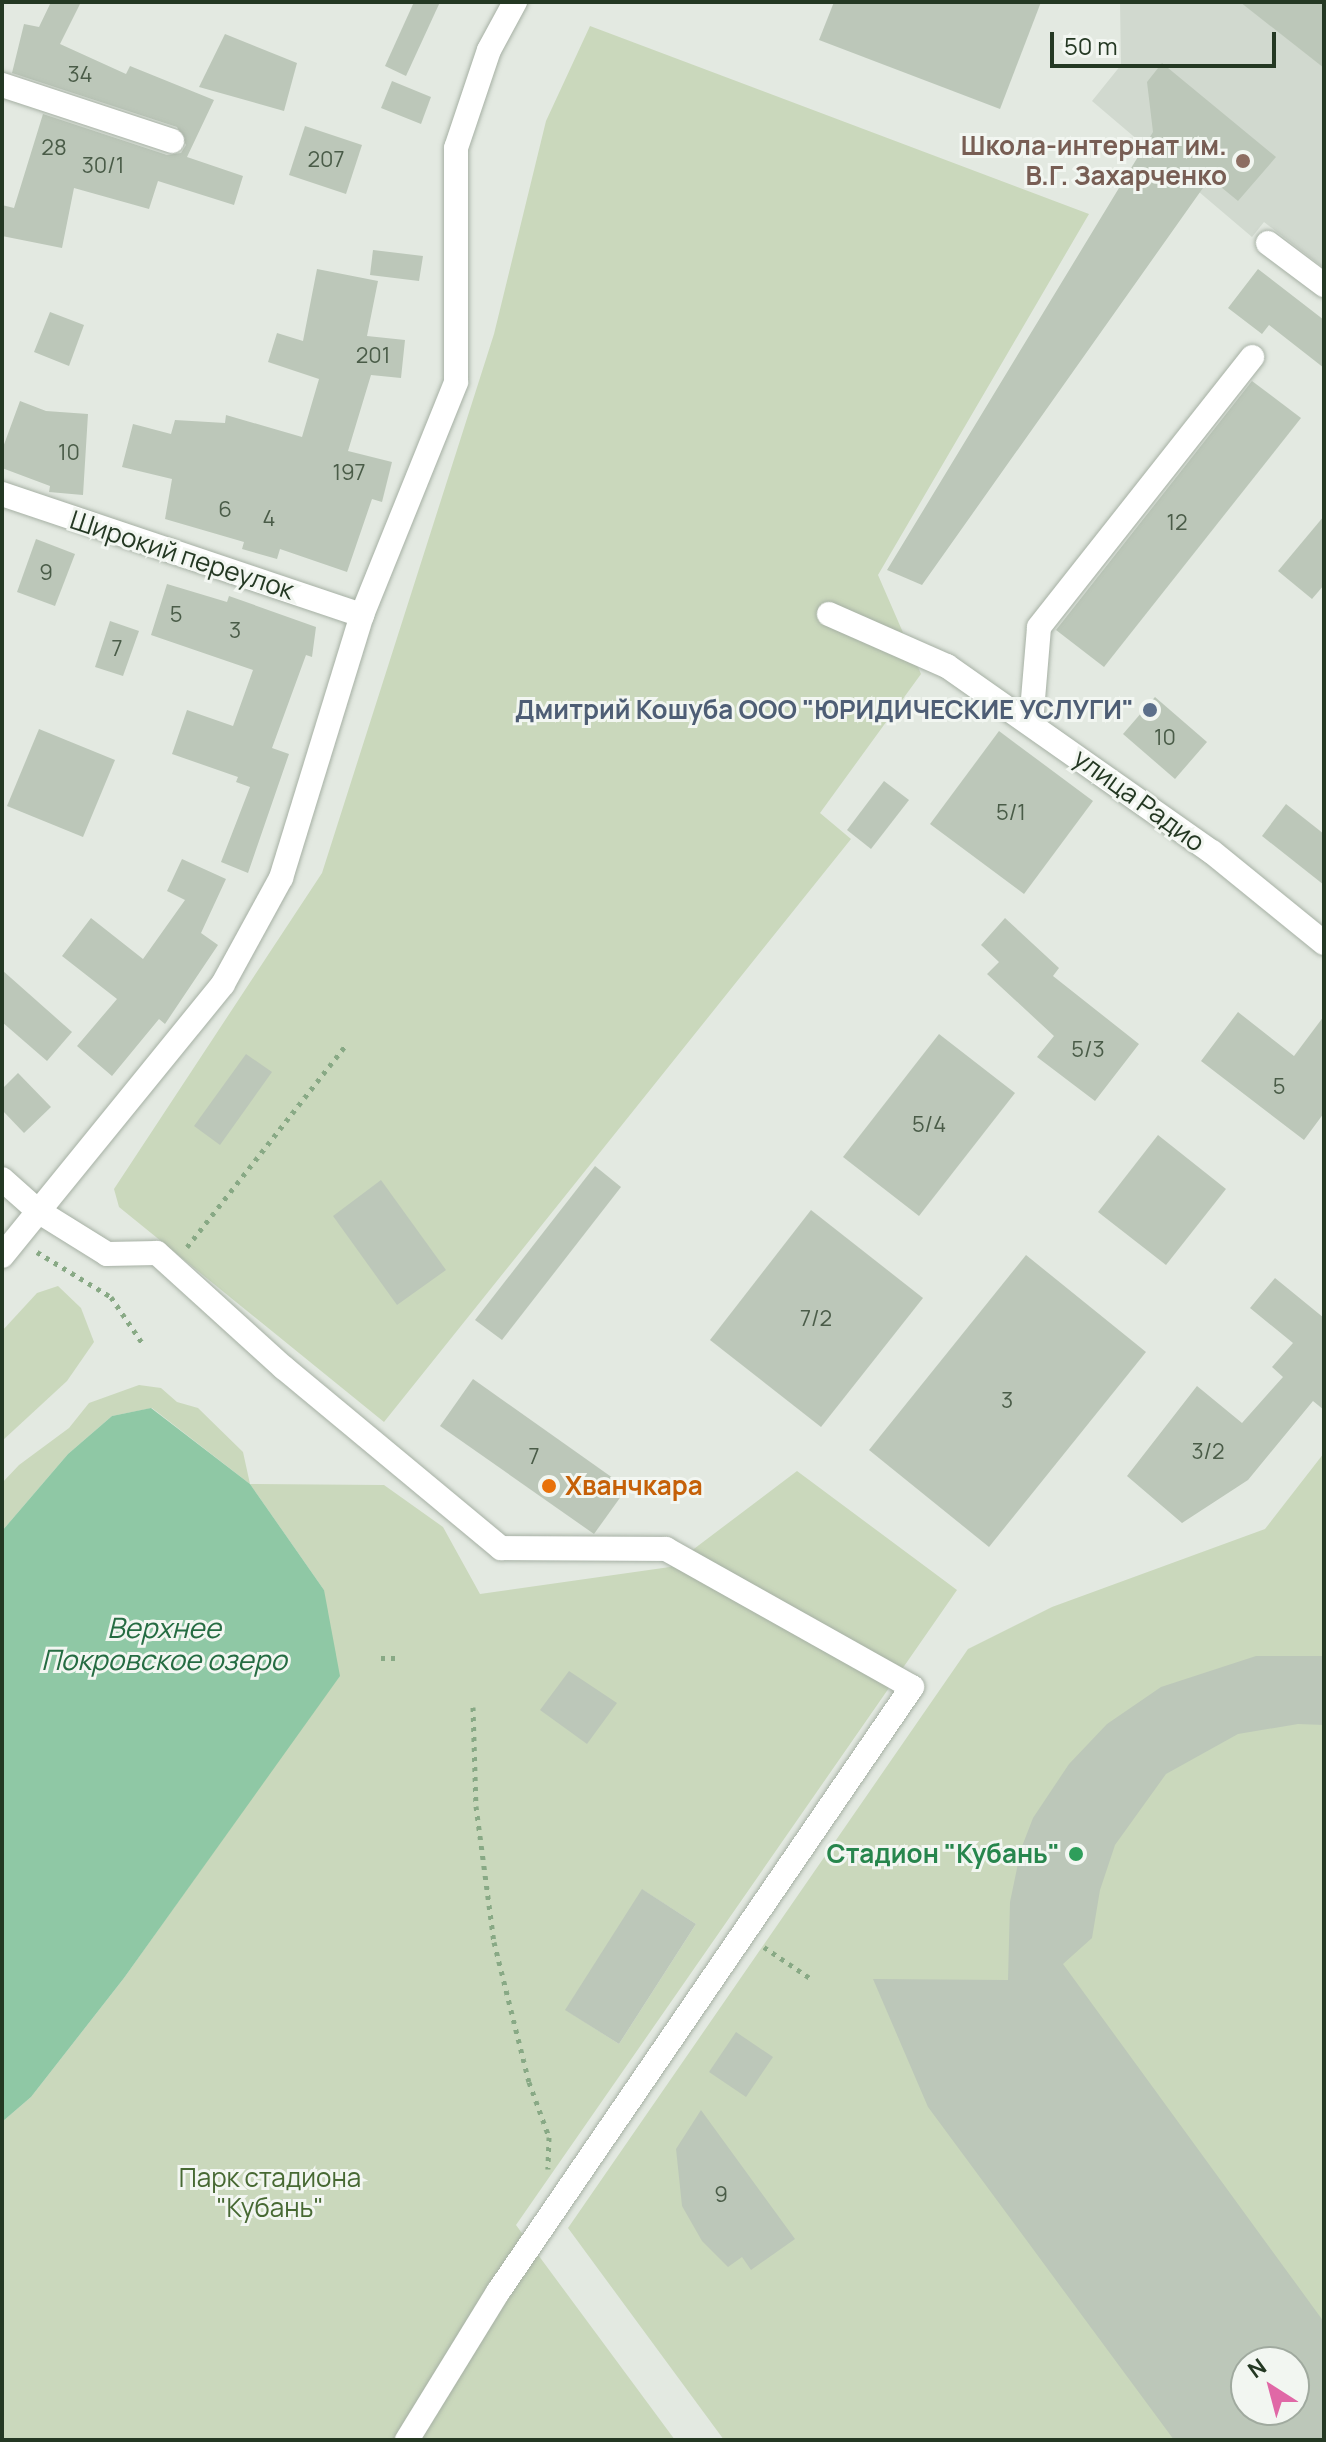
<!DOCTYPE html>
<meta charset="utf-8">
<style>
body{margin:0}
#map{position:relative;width:1326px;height:2442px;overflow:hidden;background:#e3e9e1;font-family:Manrope,sans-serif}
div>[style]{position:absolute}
.built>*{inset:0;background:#d1d9cf}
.green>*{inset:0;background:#cad8bc}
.water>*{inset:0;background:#8fc8a5}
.building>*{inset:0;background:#bcc7b9}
.path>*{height:5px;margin-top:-2.5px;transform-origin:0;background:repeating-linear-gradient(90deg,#88a985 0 4px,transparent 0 10px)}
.roads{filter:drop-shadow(0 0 2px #a6b0a4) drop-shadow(0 0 2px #a6b0a4)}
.minor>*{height:24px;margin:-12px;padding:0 12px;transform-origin:12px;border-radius:12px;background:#fff}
.dots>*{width:22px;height:22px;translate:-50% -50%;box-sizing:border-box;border:4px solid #f2f6f1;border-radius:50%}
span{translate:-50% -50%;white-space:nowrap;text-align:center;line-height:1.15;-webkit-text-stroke:6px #f2f6f1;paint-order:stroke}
.number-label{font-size:22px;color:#4a5c48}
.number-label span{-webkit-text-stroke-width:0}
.education-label{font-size:26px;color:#785e54;font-weight:700}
.right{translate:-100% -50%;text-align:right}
.street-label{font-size:26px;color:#243823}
.service-label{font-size:26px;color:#4e5e75;font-weight:700}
.food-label{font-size:26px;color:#c56008;font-weight:700}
.left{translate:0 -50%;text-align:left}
.leisure-label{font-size:26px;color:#27864d;font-weight:700}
.park-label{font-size:26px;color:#476933}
.water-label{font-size:28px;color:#256c42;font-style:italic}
.frame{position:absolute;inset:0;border:4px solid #243823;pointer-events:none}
.north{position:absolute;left:1230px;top:2346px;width:80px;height:80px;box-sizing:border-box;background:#f2f6f1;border:2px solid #a0aa9f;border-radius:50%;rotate:324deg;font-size:22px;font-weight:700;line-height:32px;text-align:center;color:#243823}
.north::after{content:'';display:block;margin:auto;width:28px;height:36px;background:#e068a6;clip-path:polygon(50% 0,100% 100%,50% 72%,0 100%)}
.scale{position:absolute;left:1050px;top:32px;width:226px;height:36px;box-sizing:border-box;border:4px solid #243823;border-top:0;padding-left:10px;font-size:24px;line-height:28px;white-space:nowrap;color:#243823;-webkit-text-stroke:6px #f2f6f1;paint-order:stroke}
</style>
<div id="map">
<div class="built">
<div style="clip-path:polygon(1120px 2px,1324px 2px,1324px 268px,1264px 222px,1252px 237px,1092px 101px,1121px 65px)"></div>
</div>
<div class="green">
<div style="clip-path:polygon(590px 26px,1089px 214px,878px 575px,921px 674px,820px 813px,851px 839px,384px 1422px,119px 1207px,114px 1189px,322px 873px,494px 334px,546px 121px)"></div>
<div style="clip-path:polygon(58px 1286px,81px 1308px,94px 1342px,67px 1381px,2px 1441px,2px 1331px,37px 1293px)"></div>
<div style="clip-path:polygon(evenodd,139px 1385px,161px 1388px,177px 1402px,198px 1408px,243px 1452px,250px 1484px,384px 1485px,443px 1527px,480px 1594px,670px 1567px,797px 1471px,957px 1590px,516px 2225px,675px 2440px,2px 2440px,2px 2122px,31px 2097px,124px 1978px,242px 1812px,324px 1590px,250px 1484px,152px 1408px,112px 1416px,68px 1454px,2px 1531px,2px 1483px,19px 1465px,69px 1428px,89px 1403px,139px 1385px,643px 1890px,696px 1924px,619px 2044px,566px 2010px,643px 1890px)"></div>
<div style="clip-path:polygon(evenodd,1324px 1453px,1324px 2440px,724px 2440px,568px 2228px,968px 1649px,1052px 1607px,1265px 1529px,1324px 1453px,1246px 2362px,1294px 2362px,1294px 2410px,1246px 2410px,1246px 2362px)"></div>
</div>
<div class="water">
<div style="clip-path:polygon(151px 1408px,250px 1484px,324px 1590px,340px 1676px,124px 1978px,31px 2097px,2px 2122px,2px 1531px,68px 1454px,112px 1416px)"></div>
</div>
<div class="building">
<div style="clip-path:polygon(51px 2px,81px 2px,60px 44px,126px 74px,130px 66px,214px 100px,187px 157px,243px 176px,234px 205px,158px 181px,149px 209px,74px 188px,62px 248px,2px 236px,2px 205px,14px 208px,43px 114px,167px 155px,181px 153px,186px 145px,177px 127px,12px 73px,24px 24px,39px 27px)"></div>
<div style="clip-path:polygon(414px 2px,440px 2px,406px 76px,385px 66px)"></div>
<div style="clip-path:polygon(834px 2px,1041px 2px,1000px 109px,819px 40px)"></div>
<div style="clip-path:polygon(1240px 2px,1324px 2px,1324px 68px)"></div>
<div style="clip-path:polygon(225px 34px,297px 63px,284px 111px,199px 87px)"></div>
<div style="clip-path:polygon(1162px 63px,1276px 157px,1238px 201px,1210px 178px,922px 585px,887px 570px,1153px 132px,1147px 82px)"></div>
<div style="clip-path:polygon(392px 81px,431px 97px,421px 124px,381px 108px)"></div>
<div style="clip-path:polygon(305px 126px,362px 145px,346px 194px,289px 175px)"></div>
<div style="clip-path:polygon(373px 250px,423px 256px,419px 281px,370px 275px)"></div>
<div style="clip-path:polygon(317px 269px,378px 281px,367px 336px,405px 340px,401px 378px,371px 375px,348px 451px,392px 462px,382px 502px,372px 499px,347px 572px,280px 549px,277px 559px,242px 549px,244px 542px,165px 519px,172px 479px,122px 467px,133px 424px,171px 434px,175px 420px,225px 423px,226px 415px,302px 437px,319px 379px,268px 362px,277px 333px,303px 341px)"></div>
<div style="clip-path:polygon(1258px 269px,1324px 320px,1324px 368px,1269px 325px,1262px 334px,1228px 308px)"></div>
<div style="clip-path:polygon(50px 312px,84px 325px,69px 366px,34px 352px)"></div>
<div style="clip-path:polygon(1252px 381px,1301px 418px,1104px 667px,1056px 630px)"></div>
<div style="clip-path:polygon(20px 401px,46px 411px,88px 414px,83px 495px,49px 492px,50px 486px,2px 468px,2px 450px)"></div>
<div style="clip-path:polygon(1324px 516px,1324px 585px,1312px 599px,1278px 571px)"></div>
<div style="clip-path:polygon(36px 539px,75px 554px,55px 606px,17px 592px)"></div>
<div style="clip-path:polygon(167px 584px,227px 602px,229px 596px,316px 627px,312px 657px,306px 655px,272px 748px,289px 754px,248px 873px,221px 862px,250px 787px,236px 782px,238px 777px,172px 754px,187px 710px,233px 726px,253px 670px,151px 635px)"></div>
<div style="clip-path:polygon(110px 621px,139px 631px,123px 676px,95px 667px)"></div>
<div style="clip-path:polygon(1155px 697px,1207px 742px,1175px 779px,1123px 734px)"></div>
<div style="clip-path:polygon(39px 729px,115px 760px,83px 837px,7px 806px)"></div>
<div style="clip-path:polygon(999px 731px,1093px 801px,1024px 894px,930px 824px)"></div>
<div style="clip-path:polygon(884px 781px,909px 800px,871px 849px,847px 830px)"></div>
<div style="clip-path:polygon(1286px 804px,1324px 834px,1324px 885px,1262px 836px)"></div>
<div style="clip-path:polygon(182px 859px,226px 879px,201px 933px,218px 945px,165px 1024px,159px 1019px,112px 1076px,77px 1046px,117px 999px,62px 956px,91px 918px,143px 959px,185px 900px,167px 891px)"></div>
<div style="clip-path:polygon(1005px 918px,1059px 968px,1053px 976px,1139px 1044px,1095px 1101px,1037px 1057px,1054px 1036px,987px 974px,999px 962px,981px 945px)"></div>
<div style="clip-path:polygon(2px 970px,72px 1032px,47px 1061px,2px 1022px)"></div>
<div style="clip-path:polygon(1238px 1012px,1294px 1056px,1324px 1016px,1324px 1113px,1304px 1140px,1201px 1061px)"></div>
<div style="clip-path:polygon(939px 1034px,1015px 1093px,919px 1216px,843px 1157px)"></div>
<div style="clip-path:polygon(246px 1054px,272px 1072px,220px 1145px,194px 1126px)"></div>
<div style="clip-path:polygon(18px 1073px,51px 1107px,24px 1133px,2px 1110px,2px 1089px)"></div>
<div style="clip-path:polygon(1158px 1135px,1226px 1189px,1166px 1265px,1098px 1212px)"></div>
<div style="clip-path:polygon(595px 1166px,621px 1187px,502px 1340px,475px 1320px)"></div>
<div style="clip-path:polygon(381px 1180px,446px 1270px,397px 1305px,333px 1216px)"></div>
<div style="clip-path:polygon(811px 1210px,923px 1298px,821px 1427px,710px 1340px)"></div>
<div style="clip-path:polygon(1026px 1255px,1146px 1352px,989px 1547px,869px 1450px)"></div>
<div style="clip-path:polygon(1275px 1278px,1324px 1318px,1324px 1410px,1313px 1401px,1248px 1480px,1182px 1523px,1127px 1476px,1197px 1386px,1242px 1423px,1283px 1377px,1272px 1367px,1293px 1343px,1250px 1308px)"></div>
<div style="clip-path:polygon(473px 1379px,627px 1488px,594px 1534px,440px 1426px)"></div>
<div style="clip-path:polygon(evenodd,1256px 1656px,1324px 1656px,1324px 1725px,1298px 1724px,1238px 1734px,1166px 1774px,1115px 1845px,1100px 1890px,1092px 1938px,1063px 1964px,1324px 2322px,1324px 2440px,1174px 2440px,928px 2107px,873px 1979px,1008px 1980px,1010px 1902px,1021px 1849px,1033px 1818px,1069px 1764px,1107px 1724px,1161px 1687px,1256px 1656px,1246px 2362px,1294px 2362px,1294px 2410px,1246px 2410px,1246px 2362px)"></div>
<div style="clip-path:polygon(569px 1671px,617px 1703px,587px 1744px,540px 1710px)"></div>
<div style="clip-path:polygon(642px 1889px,696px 1924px,619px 2044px,565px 2010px)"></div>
<div style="clip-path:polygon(736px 2032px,773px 2057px,746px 2097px,709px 2072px)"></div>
<div style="clip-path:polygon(701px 2110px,795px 2239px,751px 2270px,742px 2257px,728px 2267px,702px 2241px,682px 2206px,676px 2149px)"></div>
</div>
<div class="path">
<div style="left:187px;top:1247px;width:256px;rotate:-51.8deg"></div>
<div style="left:37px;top:1252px;width:87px;rotate:31.3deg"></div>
<div style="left:111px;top:1297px;width:57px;rotate:55.8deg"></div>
<div style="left:381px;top:1658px;width:20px"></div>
<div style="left:473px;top:1707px;width:99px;rotate:88.3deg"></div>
<div style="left:476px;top:1806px;width:137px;rotate:82.5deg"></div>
<div style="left:494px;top:1942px;width:144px;rotate:76deg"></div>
<div style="left:529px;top:2082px;width:59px;rotate:70deg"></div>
<div style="left:549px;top:2137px;width:32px;rotate:92deg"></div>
<div style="left:764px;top:1947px;width:59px;rotate:34deg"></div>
</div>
<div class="roads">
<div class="minor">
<div style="left:2px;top:85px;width:179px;rotate:18.2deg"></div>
<div style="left:1268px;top:243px;width:70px;rotate:36.9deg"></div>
<div style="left:2px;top:494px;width:380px;rotate:18.6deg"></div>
<div style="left:829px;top:614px;width:129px;rotate:23.8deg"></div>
<div style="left:947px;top:666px;width:324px;rotate:35.1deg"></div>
<div style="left:1212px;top:852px;width:144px;rotate:39.1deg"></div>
<div style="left:1031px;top:723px;width:96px;rotate:-85.2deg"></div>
<div style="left:1039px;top:627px;width:344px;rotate:-51.7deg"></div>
<div style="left:2px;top:1179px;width:48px;rotate:41.6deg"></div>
<div style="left:38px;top:1211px;width:81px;rotate:31.9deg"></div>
<div style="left:107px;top:1254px;width:50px;rotate:-1.1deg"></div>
<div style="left:157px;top:1253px;width:171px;rotate:42.2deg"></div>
<div style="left:284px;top:1368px;width:282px;rotate:39.7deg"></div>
<div style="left:501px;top:1548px;width:165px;rotate:0.3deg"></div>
<div style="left:666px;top:1549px;width:282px;rotate:29.3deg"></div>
<div style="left:912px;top:1687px;width:733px;rotate:124.38deg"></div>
<div style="left:498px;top:2292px;width:174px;rotate:121.6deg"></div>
<div style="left:2px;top:1256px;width:350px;rotate:-50.9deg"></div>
<div style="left:223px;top:984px;width:121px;rotate:-61.3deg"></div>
<div style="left:281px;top:878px;width:275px;rotate:-72.9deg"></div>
<div style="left:362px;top:615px;width:251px;rotate:-68deg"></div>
<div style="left:456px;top:382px;width:234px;rotate:-90deg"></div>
<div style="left:456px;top:148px;width:103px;rotate:-71.4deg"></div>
<div style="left:489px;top:50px;width:55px;rotate:-61.6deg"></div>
</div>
</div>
<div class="dots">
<div style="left:1243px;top:161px;background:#8d6e63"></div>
<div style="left:1150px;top:710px;background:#5c6f8a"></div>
<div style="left:549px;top:1486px;background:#e8710a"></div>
<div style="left:1076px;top:1854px;background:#2e9e5b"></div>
</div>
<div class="number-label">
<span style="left:80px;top:75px">34</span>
<span style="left:54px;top:148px">28</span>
<span style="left:326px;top:160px">207</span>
<span style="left:103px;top:166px">30/1</span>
<span style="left:373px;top:356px">201</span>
<span style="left:69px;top:453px">10</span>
<span style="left:349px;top:473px">197</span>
<span style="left:225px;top:510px">6</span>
<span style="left:269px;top:519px">4</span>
<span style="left:1177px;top:523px">12</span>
<span style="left:46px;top:573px">9</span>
<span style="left:176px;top:615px">5</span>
<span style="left:235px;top:631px">3</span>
<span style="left:117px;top:649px">7</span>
<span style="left:1165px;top:738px">10</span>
<span style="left:1011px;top:813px">5/1</span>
<span style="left:1088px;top:1050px">5/3</span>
<span style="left:1279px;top:1087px">5</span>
<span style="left:929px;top:1125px">5/4</span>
<span style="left:816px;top:1319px">7/2</span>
<span style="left:1007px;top:1401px">3</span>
<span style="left:1208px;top:1452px">3/2</span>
<span style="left:534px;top:1457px">7</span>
<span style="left:721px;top:2195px">9</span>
</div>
<div class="education-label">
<span class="right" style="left:1227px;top:161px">Школа-интернат им.<br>В.Г. Захарченко</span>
</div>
<div class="street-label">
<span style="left:182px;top:555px;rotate:18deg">Широкий переулок</span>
<span style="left:1139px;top:800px;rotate:36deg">улица Радио</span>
</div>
<div class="service-label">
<span class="right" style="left:1134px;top:710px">Дмитрий Кошуба ООО "ЮРИДИЧЕСКИЕ УСЛУГИ"</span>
</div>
<div class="food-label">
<span class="left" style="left:565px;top:1486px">Хванчкара</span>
</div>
<div class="leisure-label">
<span class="right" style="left:1060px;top:1854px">Стадион "Кубань"</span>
</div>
<div class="park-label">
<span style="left:270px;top:2193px">Парк стадиона<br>"Кубань"</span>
</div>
<div class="water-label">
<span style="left:164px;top:1643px">Верхнее<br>Покровское озеро</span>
</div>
<div class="frame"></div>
<div class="north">N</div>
<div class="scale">50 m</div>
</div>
